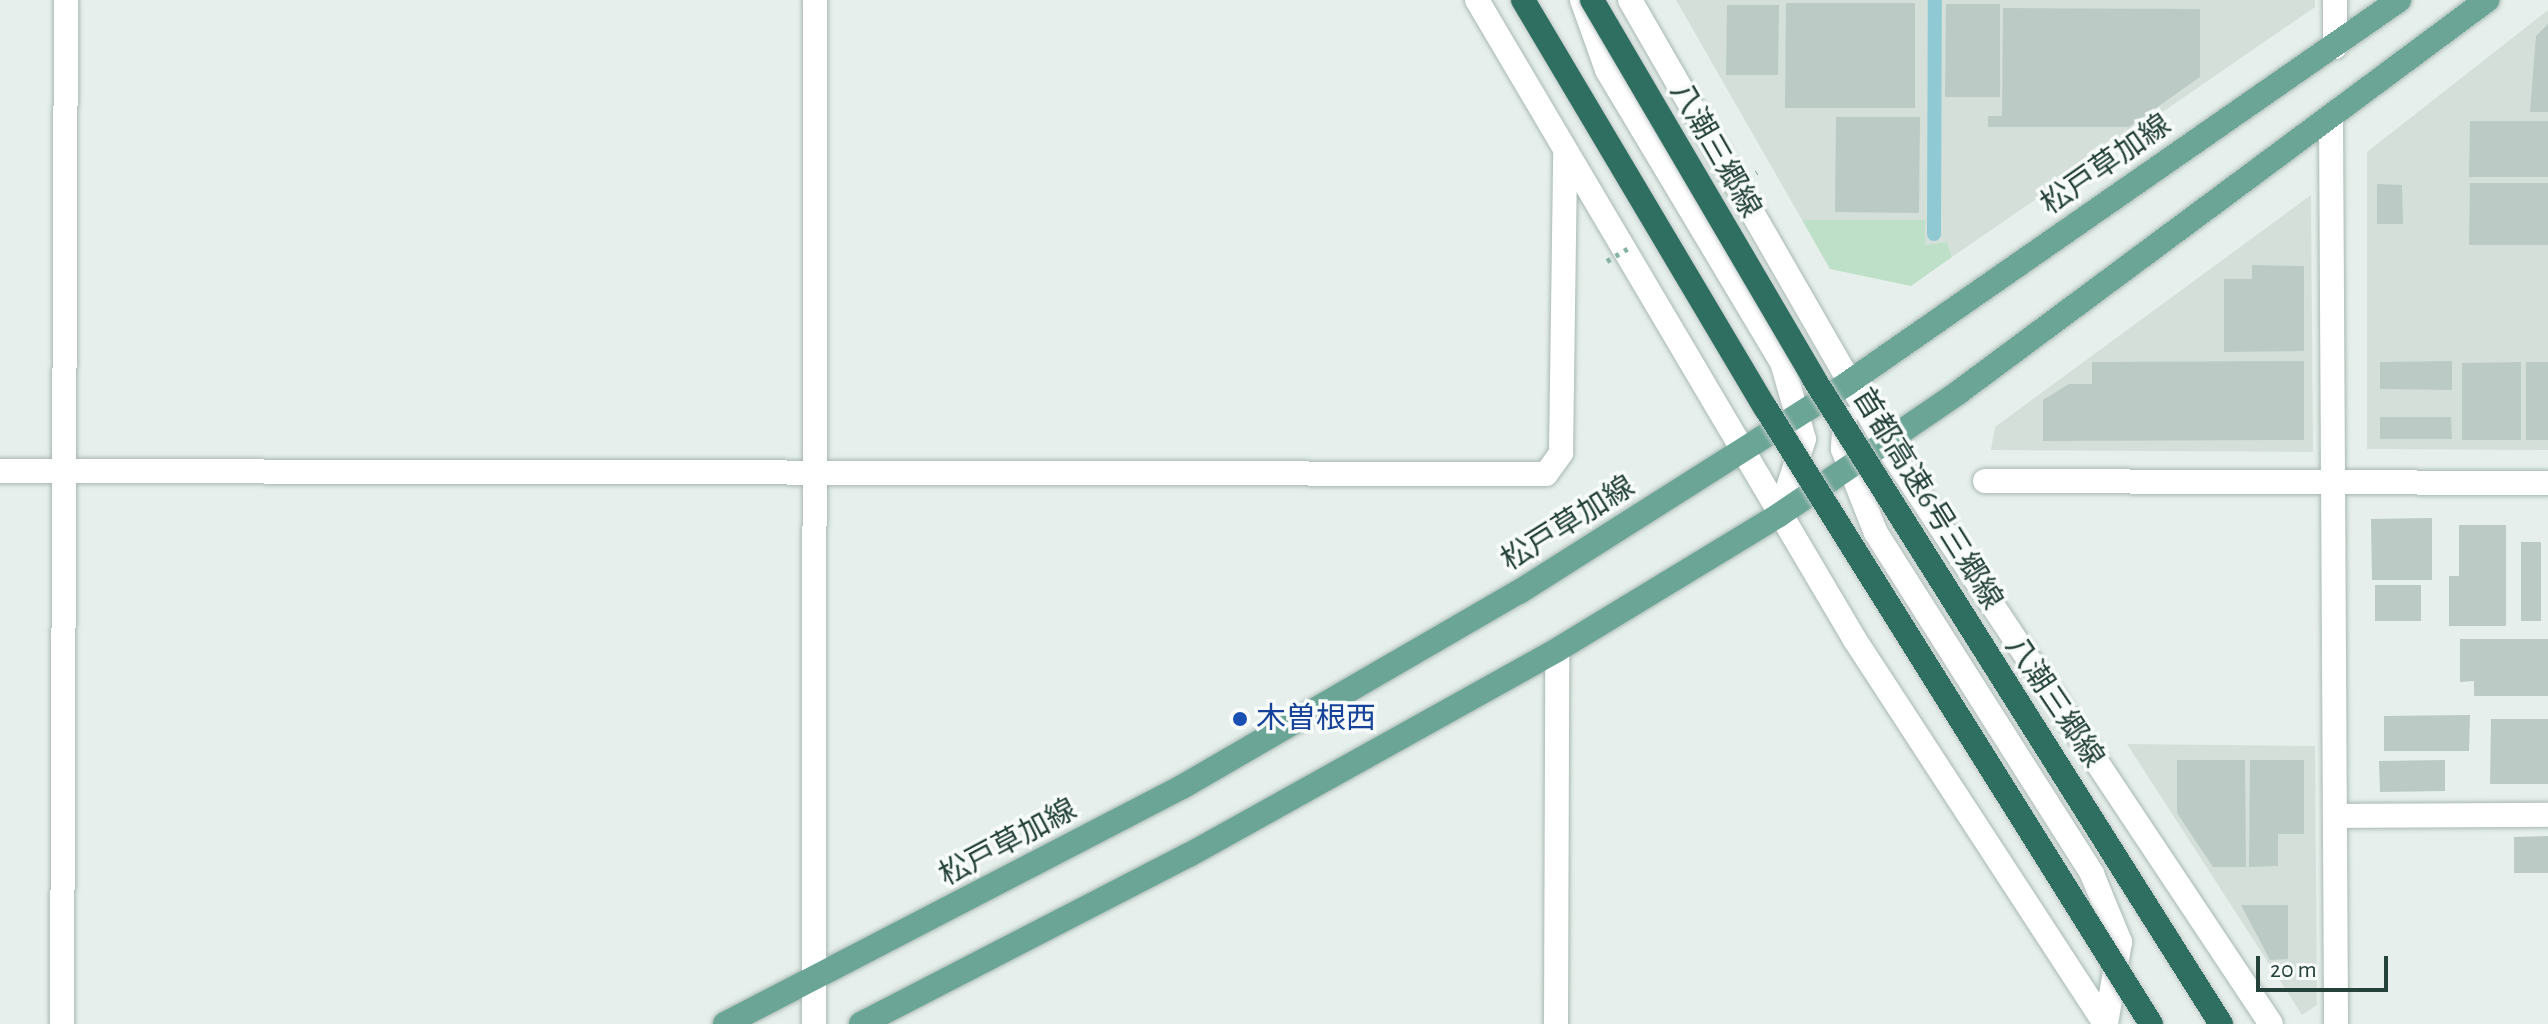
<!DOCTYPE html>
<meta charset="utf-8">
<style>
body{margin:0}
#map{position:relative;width:2548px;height:1024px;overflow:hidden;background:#e6efeb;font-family:"Alegreya Sans","Noto Sans JP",sans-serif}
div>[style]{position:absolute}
.built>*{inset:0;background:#d4dfda}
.green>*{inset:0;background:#bfe0c8}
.stream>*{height:14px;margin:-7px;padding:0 7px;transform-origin:7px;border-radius:7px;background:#8ec9d4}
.building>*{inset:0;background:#bbcac4}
.roads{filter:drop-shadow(0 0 2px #a8b8b2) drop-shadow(0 0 2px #a8b8b2)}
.service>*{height:24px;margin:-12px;padding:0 12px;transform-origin:12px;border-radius:12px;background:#fff}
.minor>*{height:24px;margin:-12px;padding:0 12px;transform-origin:12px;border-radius:12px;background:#fff}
.tertiary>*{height:24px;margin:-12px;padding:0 12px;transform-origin:12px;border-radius:12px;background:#fff}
.secondary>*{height:24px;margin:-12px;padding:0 12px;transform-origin:12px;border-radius:12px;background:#fff}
.primary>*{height:24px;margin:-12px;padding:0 12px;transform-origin:12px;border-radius:12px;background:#6aa596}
.path-bridge>*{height:5px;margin-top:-2.5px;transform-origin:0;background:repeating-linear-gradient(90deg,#86b3a5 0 4px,transparent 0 10px)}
.bridges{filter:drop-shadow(0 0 2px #c2cac8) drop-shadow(0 0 2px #c2cac8)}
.motorway-bridge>*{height:24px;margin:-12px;padding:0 12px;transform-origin:12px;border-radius:12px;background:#2f6f62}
.dots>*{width:22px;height:22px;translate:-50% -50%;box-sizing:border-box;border:4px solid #f7fbf9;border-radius:50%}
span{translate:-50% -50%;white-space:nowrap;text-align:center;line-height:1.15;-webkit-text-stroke:7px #f7fbf9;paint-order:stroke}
.street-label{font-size:30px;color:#24423a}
.transit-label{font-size:30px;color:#164399}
.left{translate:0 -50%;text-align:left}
.scale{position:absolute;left:2256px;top:956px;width:132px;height:36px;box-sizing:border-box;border:4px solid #24423a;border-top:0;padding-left:10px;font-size:24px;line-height:28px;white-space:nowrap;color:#24423a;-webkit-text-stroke:6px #f7fbf9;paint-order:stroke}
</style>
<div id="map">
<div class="built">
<div style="clip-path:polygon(1676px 0,2315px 0,2315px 7px,1952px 257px,1947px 242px,1925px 245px,1924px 220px,1802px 220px)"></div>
<div style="clip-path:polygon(2548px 10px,2548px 450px,2367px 449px,2367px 152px)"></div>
<div style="clip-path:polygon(2311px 195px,2313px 452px,1991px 450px,1995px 427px)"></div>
<div style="clip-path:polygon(2127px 744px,2315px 746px,2317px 1005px,2302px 1015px)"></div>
</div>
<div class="green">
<div style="clip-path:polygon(1802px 220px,1925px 220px,1925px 245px,1947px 242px,1952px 257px,1911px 286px,1830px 269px)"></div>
</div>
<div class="stream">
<div style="left:1934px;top:234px;width:234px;rotate:-89.8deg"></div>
</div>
<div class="building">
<div style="clip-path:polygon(1786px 3px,1915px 3px,1915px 108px,1785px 108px)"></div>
<div style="clip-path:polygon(1946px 4px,2000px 4px,2000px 97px,1945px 97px)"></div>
<div style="clip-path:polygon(1727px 5px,1779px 5px,1778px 75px,1726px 75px)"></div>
<div style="clip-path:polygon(2003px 8px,2200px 9px,2200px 77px,2129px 127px,1988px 127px,1988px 116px,2002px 116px)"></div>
<div style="clip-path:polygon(2548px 24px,2548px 112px,2530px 112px,2536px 36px)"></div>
<div style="clip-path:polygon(1836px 117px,1920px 117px,1919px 213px,1835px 212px)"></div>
<div style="clip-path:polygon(2470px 121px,2548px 121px,2548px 177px,2469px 177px)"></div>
<div style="clip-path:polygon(2470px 183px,2548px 183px,2548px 245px,2469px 245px)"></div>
<div style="clip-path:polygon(2377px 184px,2402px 185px,2403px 224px,2377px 224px)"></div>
<div style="clip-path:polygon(2252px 265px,2304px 266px,2304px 351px,2224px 352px,2224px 279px,2252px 279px)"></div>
<div style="clip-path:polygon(2304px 361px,2304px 440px,2043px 441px,2043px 400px,2069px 384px,2092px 384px,2092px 362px)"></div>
<div style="clip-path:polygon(2452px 361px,2452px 390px,2380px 389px,2380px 362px)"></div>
<div style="clip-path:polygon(2521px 362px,2521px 440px,2462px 440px,2462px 363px)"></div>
<div style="clip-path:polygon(2526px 362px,2548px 362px,2548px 440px,2526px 440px)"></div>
<div style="clip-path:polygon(2380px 417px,2451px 417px,2452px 439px,2380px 439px)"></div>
<div style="clip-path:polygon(2432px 518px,2432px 580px,2372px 580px,2371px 519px)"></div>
<div style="clip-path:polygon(2459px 525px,2506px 525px,2506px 626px,2449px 626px,2449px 576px,2459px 576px)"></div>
<div style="clip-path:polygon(2521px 542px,2541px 542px,2541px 621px,2521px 621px)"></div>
<div style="clip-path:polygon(2375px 585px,2421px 585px,2421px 621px,2375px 621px)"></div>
<div style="clip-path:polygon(2460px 639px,2548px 639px,2548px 696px,2474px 696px,2474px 681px,2460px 682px)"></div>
<div style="clip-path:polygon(2470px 715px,2469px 751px,2384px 751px,2384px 716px)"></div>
<div style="clip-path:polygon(2491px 719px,2548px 719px,2548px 784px,2490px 784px)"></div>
<div style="clip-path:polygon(2177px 760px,2245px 760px,2246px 867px,2213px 867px,2177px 813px)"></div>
<div style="clip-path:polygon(2250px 760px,2304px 760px,2304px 834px,2278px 834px,2278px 866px,2249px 867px)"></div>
<div style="clip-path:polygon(2445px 760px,2445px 791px,2380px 792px,2379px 761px)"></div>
<div style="clip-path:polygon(2548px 836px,2548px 873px,2514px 873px,2514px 837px)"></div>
<div style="clip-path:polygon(2241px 905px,2288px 905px,2288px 959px,2270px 960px)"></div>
</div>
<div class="roads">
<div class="service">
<div style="left:2335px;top:816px;width:213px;rotate:-0.3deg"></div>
</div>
<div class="minor">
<div style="left:2335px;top:47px;width:47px;rotate:-90deg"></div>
<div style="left:2331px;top:120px;width:904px;rotate:89.68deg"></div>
<div style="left:0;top:471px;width:1546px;rotate:0.11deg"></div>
<div style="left:1546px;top:474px;width:26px;rotate:-54deg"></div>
<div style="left:1561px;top:453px;width:301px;rotate:-89.2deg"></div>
<div style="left:1985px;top:481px;width:563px;rotate:0.2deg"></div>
<div style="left:814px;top:1024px;width:1024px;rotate:-89.94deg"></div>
<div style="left:1556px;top:1024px;width:374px;rotate:-89.8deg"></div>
</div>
<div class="tertiary">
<div style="left:62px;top:1024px;width:1024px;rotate:-89.78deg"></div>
</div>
<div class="secondary">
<div style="left:1477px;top:0;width:743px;rotate:59.43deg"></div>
<div style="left:1855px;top:640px;width:458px;rotate:56.9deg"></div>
<div style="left:1582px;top:0;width:74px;rotate:70.3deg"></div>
<div style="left:1607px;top:70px;width:340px;rotate:59.1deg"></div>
<div style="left:1782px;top:362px;width:80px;rotate:74.1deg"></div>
<div style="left:1804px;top:439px;width:80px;rotate:108.2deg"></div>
<div style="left:1630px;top:0;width:513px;rotate:60.09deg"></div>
<div style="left:1886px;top:445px;width:695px;rotate:56.38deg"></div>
<div style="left:1845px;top:418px;width:31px;rotate:94deg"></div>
<div style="left:1843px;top:449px;width:90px;rotate:68.6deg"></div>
<div style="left:1876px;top:533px;width:404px;rotate:57.6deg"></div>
<div style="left:2092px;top:874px;width:74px;rotate:67.6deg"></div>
<div style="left:2120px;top:942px;width:83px;rotate:99.7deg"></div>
</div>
<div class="primary">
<div style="left:725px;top:1024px;width:515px;rotate:-27.41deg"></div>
<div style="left:1182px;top:787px;width:389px;rotate:-30.1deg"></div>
<div style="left:1519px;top:592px;width:390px;rotate:-32.4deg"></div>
<div style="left:1848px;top:383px;width:671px;rotate:-34.8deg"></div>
<div style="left:861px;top:1024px;width:369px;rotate:-27.3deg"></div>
<div style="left:1189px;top:855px;width:421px;rotate:-29.1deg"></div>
<div style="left:1557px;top:650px;width:260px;rotate:-31.3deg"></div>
<div style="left:1779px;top:515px;width:218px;rotate:-34.3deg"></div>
<div style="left:1959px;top:392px;width:658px;rotate:-36.59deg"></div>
</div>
</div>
<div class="path-bridge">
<div style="left:1739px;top:183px;width:21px;rotate:-31deg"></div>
<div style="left:1607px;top:261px;width:27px;rotate:-31deg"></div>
</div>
<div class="bridges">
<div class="motorway-bridge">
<div style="left:1523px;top:0;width:474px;rotate:59.3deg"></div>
<div style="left:1765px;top:407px;width:728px;rotate:57.97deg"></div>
<div style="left:1592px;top:0;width:439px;rotate:59.6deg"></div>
<div style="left:1814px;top:379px;width:763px;rotate:57.75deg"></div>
</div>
</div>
<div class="dots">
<div style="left:1240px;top:719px;background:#1a4fb4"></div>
</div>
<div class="street-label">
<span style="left:1715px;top:150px;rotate:60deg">八潮三郷線</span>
<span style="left:2106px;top:165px;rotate:-35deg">松戸草加線</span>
<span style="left:1927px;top:499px;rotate:58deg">首都高速6号三郷線</span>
<span style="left:1568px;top:524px;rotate:-32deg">松戸草加線</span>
<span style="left:2054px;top:702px;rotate:56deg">八潮三郷線</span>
<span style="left:1008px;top:843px;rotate:-28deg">松戸草加線</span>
</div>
<div class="transit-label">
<span class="left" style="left:1256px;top:719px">木曽根西</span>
</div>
<div class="scale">20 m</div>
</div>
